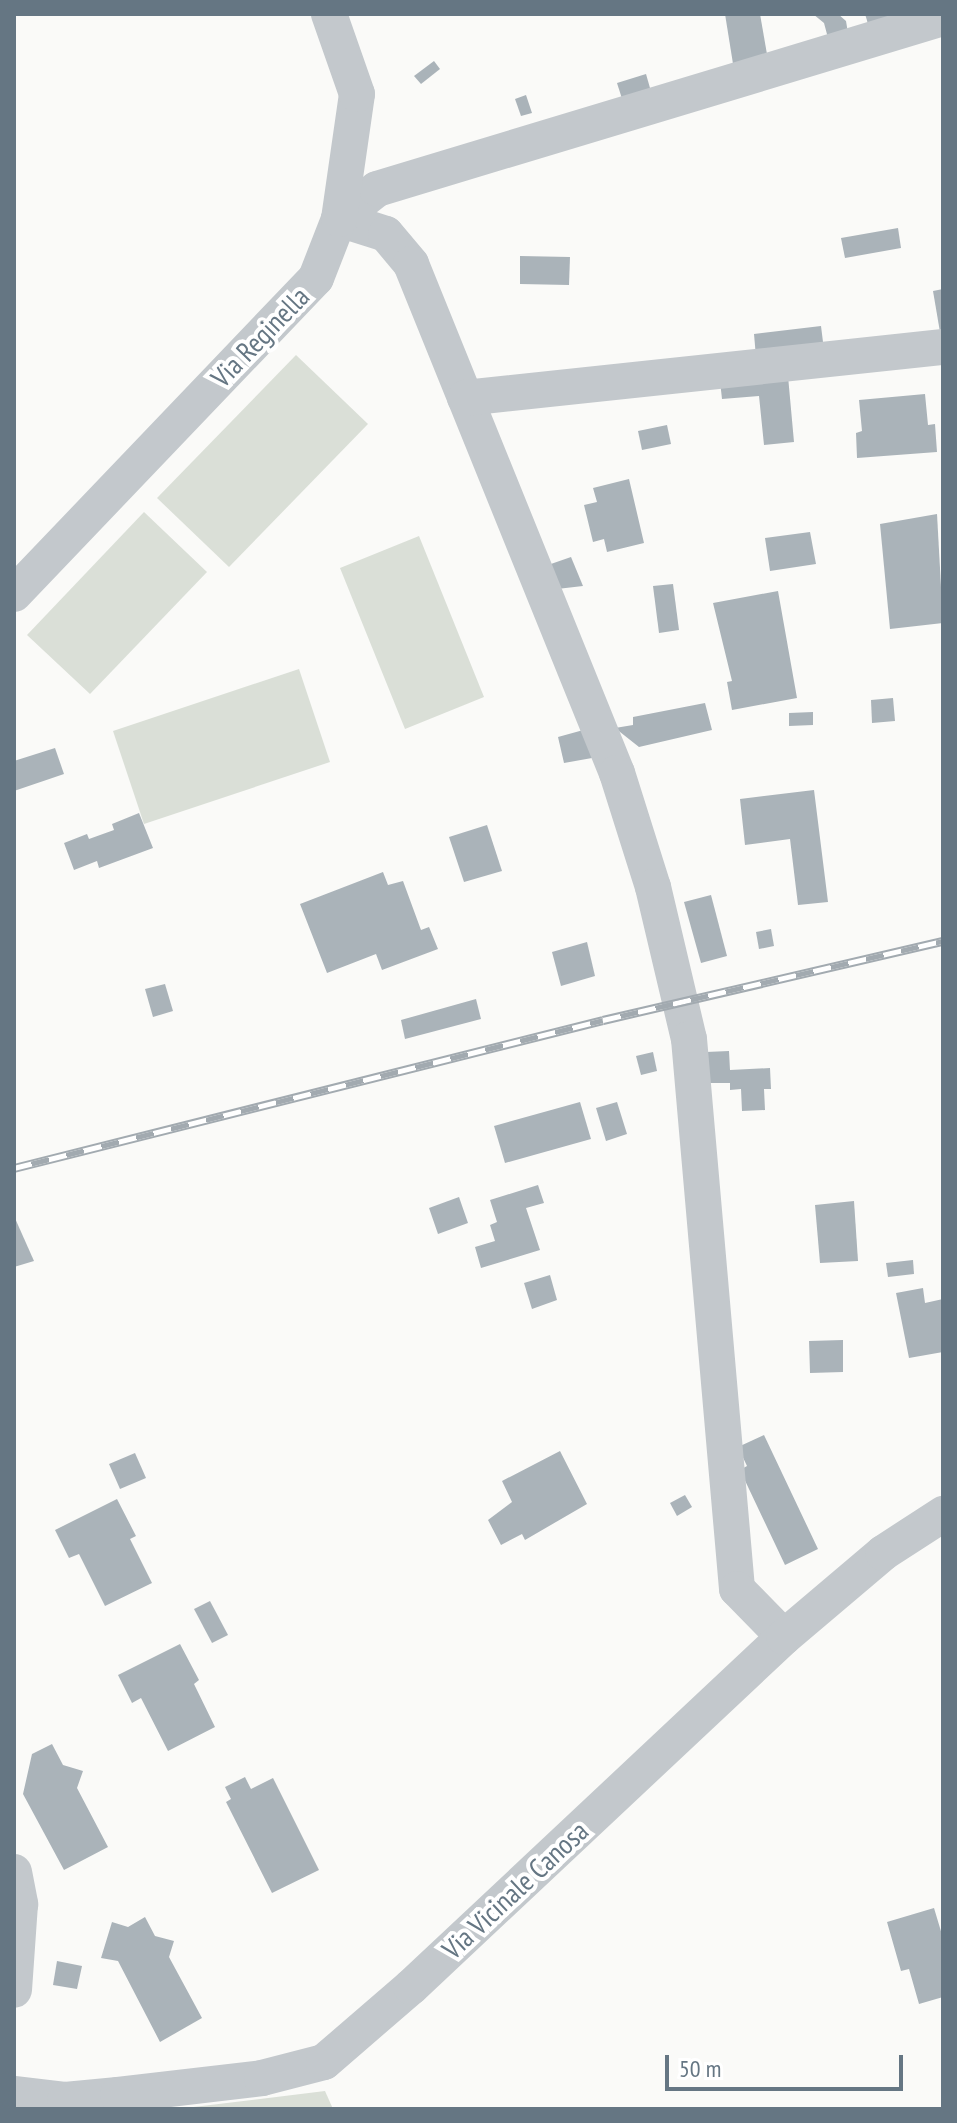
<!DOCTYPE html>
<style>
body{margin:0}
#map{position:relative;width:957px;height:2123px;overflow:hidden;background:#fafaf8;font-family:"PT Sans Narrow",sans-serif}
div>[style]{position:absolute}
.green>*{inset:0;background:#dadfd7}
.building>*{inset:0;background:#aab3b9}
.minor>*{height:36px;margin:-18px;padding:0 18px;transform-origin:18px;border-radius:18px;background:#c3c8cc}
.rail>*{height:9px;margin-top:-4.5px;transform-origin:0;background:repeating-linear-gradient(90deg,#fff 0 18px,#a2aab0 0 36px);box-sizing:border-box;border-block:2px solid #a2aab0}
span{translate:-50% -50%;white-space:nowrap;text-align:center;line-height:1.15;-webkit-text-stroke:8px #fff;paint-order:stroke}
.street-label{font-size:28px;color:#657683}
.frame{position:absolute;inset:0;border:16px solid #657683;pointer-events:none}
.scale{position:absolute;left:665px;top:2055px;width:238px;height:36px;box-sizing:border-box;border:4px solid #657683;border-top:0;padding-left:10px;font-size:24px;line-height:28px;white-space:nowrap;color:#657683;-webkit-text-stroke:6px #fff;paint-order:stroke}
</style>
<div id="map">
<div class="green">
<div style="clip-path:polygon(296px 355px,368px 424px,229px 567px,157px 498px)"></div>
<div style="clip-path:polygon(144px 512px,207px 572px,90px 694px,27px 635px)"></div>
<div style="clip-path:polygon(419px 536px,484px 697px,405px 729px,340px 568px)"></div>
<div style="clip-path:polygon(299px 669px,330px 762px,144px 824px,113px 731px)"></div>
<div style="clip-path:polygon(325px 2091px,333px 2109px,177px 2109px)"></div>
</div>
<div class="building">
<div style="clip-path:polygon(725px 14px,760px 14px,768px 60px,734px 70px)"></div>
<div style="clip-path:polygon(813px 14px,838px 14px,846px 21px,848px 33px,828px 38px,824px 23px)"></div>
<div style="clip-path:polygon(865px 14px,909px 14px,869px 27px)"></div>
<div style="clip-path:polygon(434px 61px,440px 69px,421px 84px,414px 76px)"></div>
<div style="clip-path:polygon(646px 74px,652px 95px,624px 105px,617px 83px)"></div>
<div style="clip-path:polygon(526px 95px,532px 113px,521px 116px,515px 99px)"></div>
<div style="clip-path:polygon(898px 228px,901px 248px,845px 258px,841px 238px)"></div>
<div style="clip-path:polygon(520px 256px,570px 257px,569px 285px,520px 284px)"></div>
<div style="clip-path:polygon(943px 289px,943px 338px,941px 338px,933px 291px)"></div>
<div style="clip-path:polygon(821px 326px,823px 342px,756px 357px,754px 334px)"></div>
<div style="clip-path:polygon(788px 376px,794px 442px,764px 445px,759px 396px,722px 399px,720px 381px)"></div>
<div style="clip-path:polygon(925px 394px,928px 425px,935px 424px,937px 452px,857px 458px,856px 433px,862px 431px,859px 400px)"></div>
<div style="clip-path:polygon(667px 425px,671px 444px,642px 450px,638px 431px)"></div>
<div style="clip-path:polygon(629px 479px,644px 543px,607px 552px,604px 539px,593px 542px,584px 505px,597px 502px,593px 488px)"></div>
<div style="clip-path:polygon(937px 514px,943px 623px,890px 629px,880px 524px)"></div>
<div style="clip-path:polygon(810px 532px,816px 564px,770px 571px,765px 538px)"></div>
<div style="clip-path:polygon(571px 557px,583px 586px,557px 589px,548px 565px)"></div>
<div style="clip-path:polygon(673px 584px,679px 630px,659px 633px,653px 586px)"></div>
<div style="clip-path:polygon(778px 591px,797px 698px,732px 710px,727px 682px,732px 681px,713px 603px)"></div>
<div style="clip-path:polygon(893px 698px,895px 721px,872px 723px,871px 700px)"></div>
<div style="clip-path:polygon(705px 703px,712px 730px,639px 747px,615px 728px,633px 725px,633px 717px)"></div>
<div style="clip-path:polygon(813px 712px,813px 725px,789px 726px,789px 713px)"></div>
<div style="clip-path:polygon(587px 729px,592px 758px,564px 763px,558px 737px)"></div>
<div style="clip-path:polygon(55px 748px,64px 774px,14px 791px,14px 761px)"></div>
<div style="clip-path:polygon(814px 790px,828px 902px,798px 905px,790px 839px,745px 845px,740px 799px)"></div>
<div style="clip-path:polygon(139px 813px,153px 848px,99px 868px,97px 861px,74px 870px,64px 843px,87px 834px,89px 839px,114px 830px,112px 824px)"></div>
<div style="clip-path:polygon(487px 825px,502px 871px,464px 882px,449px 837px)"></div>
<div style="clip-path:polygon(383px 872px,388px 885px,403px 881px,421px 930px,429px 927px,438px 949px,382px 970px,376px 954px,327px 973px,300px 904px)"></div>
<div style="clip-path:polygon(711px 895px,727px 956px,701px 963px,684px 902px)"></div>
<div style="clip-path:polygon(771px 929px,774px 946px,759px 949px,756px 932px)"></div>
<div style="clip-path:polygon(587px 942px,595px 976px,561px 986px,552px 952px)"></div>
<div style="clip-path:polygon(165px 984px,173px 1011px,153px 1017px,145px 989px)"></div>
<div style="clip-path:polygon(476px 999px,481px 1019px,405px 1039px,401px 1020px)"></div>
<div style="clip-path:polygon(729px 1051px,730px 1070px,770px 1068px,771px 1089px,764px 1089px,765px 1110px,742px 1111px,741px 1089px,730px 1090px,730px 1083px,708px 1083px,706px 1052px)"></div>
<div style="clip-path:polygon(653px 1052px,657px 1071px,641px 1075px,636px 1056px)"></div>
<div style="clip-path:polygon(580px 1102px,591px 1139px,505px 1163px,494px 1126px)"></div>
<div style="clip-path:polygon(617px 1102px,627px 1134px,606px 1141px,596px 1108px)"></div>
<div style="clip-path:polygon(538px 1185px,544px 1203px,526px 1208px,540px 1250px,481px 1268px,475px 1247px,495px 1241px,490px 1225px,497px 1222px,490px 1200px)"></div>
<div style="clip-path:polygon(459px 1197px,468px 1223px,438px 1234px,429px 1208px)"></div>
<div style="clip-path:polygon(854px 1201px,858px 1261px,820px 1263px,815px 1205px)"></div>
<div style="clip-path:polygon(14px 1216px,34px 1261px,14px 1267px)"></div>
<div style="clip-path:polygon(913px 1260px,914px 1274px,888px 1277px,886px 1263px)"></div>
<div style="clip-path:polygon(550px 1275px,557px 1300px,532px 1309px,524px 1283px)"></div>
<div style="clip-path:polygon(923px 1288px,925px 1303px,943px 1299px,943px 1352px,909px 1358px,896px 1293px)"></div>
<div style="clip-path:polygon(843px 1340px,843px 1372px,810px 1373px,809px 1341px)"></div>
<div style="clip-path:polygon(764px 1435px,818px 1549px,785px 1565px,740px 1470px,747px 1466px,738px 1447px)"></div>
<div style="clip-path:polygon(560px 1451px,587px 1504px,525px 1540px,522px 1534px,501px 1545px,488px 1520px,512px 1502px,502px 1481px)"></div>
<div style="clip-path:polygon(135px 1453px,146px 1478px,120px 1489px,109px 1464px)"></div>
<div style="clip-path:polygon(685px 1495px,692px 1507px,677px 1516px,670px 1503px)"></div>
<div style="clip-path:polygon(117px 1499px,136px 1536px,130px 1539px,152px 1583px,105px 1606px,79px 1554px,69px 1558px,55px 1530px)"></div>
<div style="clip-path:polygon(210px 1601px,228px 1635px,212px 1643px,194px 1609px)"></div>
<div style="clip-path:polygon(180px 1644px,199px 1680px,194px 1684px,215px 1727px,168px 1751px,141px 1698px,132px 1703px,118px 1675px)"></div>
<div style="clip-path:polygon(52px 1744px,63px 1765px,83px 1771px,77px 1788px,108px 1847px,64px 1870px,23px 1794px,32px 1754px)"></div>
<div style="clip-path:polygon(245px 1777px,251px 1789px,273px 1778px,319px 1870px,272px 1893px,226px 1802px,231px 1799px,225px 1787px)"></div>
<div style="clip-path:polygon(934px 1908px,943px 1938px,943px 1997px,919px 2004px,909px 1969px,901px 1971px,887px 1922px)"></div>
<div style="clip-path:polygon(145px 1917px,155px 1936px,174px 1941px,169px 1957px,202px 2018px,160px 2042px,118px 1961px,101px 1958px,112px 1922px,128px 1927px)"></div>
<div style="clip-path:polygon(57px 1961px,82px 1966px,77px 1989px,53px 1985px)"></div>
</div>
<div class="minor">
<div style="left:339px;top:219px;width:49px;rotate:17.7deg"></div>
<div style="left:386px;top:234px;width:39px;rotate:50deg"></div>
<div style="left:411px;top:264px;width:549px;rotate:67.97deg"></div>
<div style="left:617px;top:773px;width:120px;rotate:72.5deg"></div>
<div style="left:653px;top:887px;width:156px;rotate:76.7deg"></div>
<div style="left:689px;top:1039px;width:552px;rotate:85.01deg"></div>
<div style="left:737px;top:1589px;width:67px;rotate:45.6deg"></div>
<div style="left:339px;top:219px;width:48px;rotate:-38.3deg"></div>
<div style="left:377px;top:189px;width:591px;rotate:-16.81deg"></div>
<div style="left:465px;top:398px;width:481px;rotate:-6.1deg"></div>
<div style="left:14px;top:594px;width:437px;rotate:-46.3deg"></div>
<div style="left:316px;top:278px;width:63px;rotate:-68.7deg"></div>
<div style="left:339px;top:219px;width:126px;rotate:-81.8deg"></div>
<div style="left:357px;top:94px;width:85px;rotate:-109.3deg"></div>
<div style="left:14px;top:1872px;width:33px;rotate:79deg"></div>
<div style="left:20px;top:1904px;width:86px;rotate:94deg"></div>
<div style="left:14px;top:2094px;width:51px;rotate:6.7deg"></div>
<div style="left:65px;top:2100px;width:53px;rotate:-5.4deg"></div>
<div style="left:118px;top:2095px;width:145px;rotate:-6.7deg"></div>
<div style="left:262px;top:2078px;width:64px;rotate:-14.5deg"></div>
<div style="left:324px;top:2062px;width:115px;rotate:-40.8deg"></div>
<div style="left:411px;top:1987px;width:511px;rotate:-43.18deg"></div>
<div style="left:784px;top:1637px;width:130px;rotate:-40.3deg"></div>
<div style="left:883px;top:1553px;width:72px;rotate:-33deg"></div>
</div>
<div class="rail">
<div style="left:14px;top:1168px;width:607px;rotate:-14.1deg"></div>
<div style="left:603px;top:1020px;width:349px;rotate:-13.1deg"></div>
</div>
<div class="street-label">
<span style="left:260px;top:337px;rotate:-46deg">Via Reginella</span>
<span style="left:515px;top:1890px;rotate:-43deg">Via Vicinale Canosa</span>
</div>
<div class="frame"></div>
<div class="scale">50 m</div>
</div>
